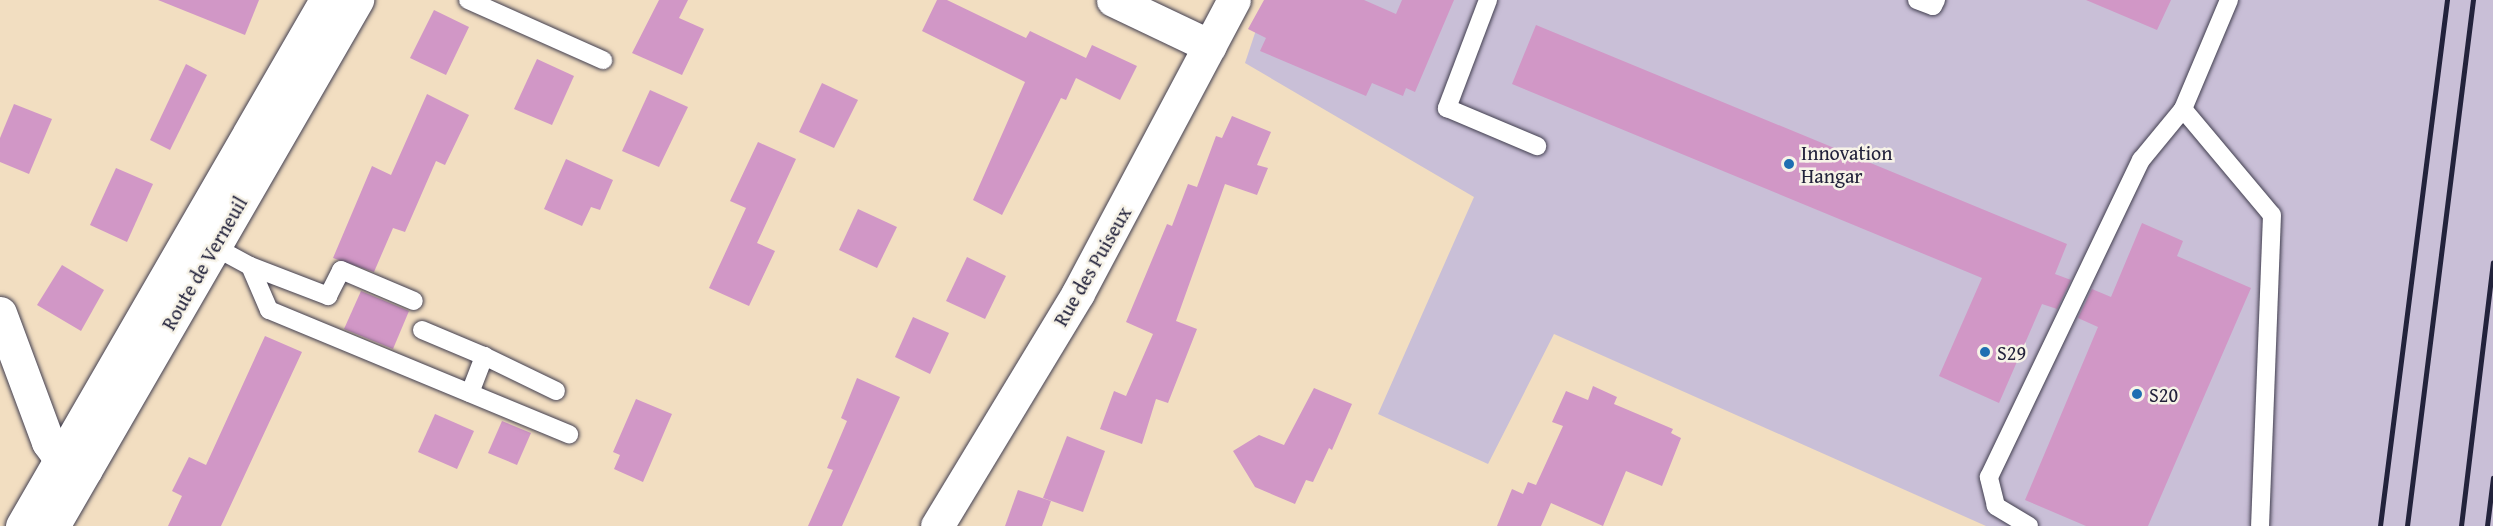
<!DOCTYPE html>
<style>
body{margin:0}
#map{position:relative;width:2493px;height:526px;overflow:hidden;background:#f2dec1;font-family:"Gentium Book Plus",serif}
div>[style]{position:absolute}
.industrial>*{inset:0;background:#c9bfd7}
.building>*{inset:0;background:#d197c6}
.roads{filter:drop-shadow(0 0 2px #413e4f) drop-shadow(0 0 2px #413e4f)}
.lane>*{height:18px;margin:-9px;padding:0 9px;transform-origin:9px;border-radius:9px;background:#fff}
.street>*{height:33px;margin:-16.5px;padding:0 16.5px;transform-origin:16.5px;border-radius:16.5px;background:#fff}
.secondary>*{height:33px;margin:-16.5px;padding:0 16.5px;transform-origin:16.5px;border-radius:16.5px;background:#fff}
.rail>*{height:4.5px;margin:-2.25px;padding:0 2.25px;transform-origin:2.25px;border-radius:2.25px;background:#22223b}
.dots>*{width:16px;height:16px;translate:-50% -50%;box-sizing:border-box;border:3px solid #f7f3e8;border-radius:50%}
span{translate:-50% -50%;white-space:nowrap;text-align:center;line-height:1.15;-webkit-text-stroke:5px #f7f3e8;paint-order:stroke}
.poi-label{font-size:20px;color:#22223b}
.left{translate:0 -50%;text-align:left}
.street-label{font-size:20px;color:#22223b}
</style>
<div id="map">
<div class="industrial">
<div style="clip-path:polygon(1266px 0,2493px 0,2493px 526px,1986px 526px,1554px 334px,1488px 464px,1378px 414px,1474px 197px,1245px 63px)"></div>
</div>
<div class="building">
<div style="clip-path:polygon(158px 0,259px 0,245px 35px)"></div>
<div style="clip-path:polygon(659px 0,688px 0,679px 18px,704px 29px,682px 75px,632px 53px)"></div>
<div style="clip-path:polygon(937px 0,947px 0,1026px 38px,1030px 31px,1086px 58px,1092px 45px,1137px 66px,1120px 100px,1076px 78px,1066px 100px,1061px 98px,1002px 215px,973px 200px,1025px 82px,922px 31px)"></div>
<div style="clip-path:polygon(1264px 0,1364px 0,1396px 14px,1402px 0,1454px 0,1415px 92px,1406px 88px,1403px 96px,1372px 83px,1366px 96px,1260px 51px,1266px 38px,1248px 29px)"></div>
<div style="clip-path:polygon(2086px 0,2171px 0,2157px 30px)"></div>
<div style="clip-path:polygon(434px 10px,469px 27px,446px 75px,410px 58px)"></div>
<div style="clip-path:polygon(1536px 25px,2067px 244px,2055px 274px,2071px 280px,2057px 309px,2042px 304px,1999px 403px,1939px 376px,1982px 278px,1512px 84px)"></div>
<div style="clip-path:polygon(537px 59px,574px 76px,552px 125px,514px 109px)"></div>
<div style="clip-path:polygon(186px 64px,207px 75px,170px 150px,150px 140px)"></div>
<div style="clip-path:polygon(822px 83px,858px 100px,834px 148px,799px 132px)"></div>
<div style="clip-path:polygon(650px 90px,688px 107px,659px 167px,622px 151px)"></div>
<div style="clip-path:polygon(427px 94px,469px 115px,445px 165px,436px 161px,405px 232px,393px 228px,374px 272px,333px 258px,372px 166px,391px 175px)"></div>
<div style="clip-path:polygon(14px 104px,52px 119px,29px 174px,0 162px,0 138px)"></div>
<div style="clip-path:polygon(1232px 116px,1271px 132px,1257px 165px,1268px 168px,1257px 195px,1225px 184px,1176px 321px,1197px 329px,1168px 403px,1156px 399px,1142px 444px,1100px 429px,1114px 391px,1126px 396px,1153px 334px,1126px 322px,1167px 224px,1172px 226px,1188px 184px,1197px 187px,1216px 136px,1222px 138px)"></div>
<div style="clip-path:polygon(758px 142px,796px 159px,757px 243px,775px 251px,749px 306px,709px 288px,746px 208px,730px 201px)"></div>
<div style="clip-path:polygon(566px 159px,613px 180px,600px 210px,591px 207px,582px 226px,544px 209px)"></div>
<div style="clip-path:polygon(116px 168px,153px 184px,127px 242px,90px 225px)"></div>
<div style="clip-path:polygon(858px 209px,897px 227px,877px 268px,839px 250px)"></div>
<div style="clip-path:polygon(2142px 223px,2183px 241px,2177px 256px,2251px 288px,2148px 526px,2086px 526px,2025px 500px,2098px 327px,2078px 318px,2092px 289px,2111px 297px)"></div>
<div style="clip-path:polygon(967px 257px,1006px 276px,985px 319px,946px 301px)"></div>
<div style="clip-path:polygon(62px 265px,104px 290px,81px 331px,37px 305px)"></div>
<div style="clip-path:polygon(361px 291px,409px 311px,393px 349px,344px 329px)"></div>
<div style="clip-path:polygon(913px 317px,949px 333px,930px 374px,895px 357px)"></div>
<div style="clip-path:polygon(265px 336px,302px 352px,221px 526px,168px 526px,182px 496px,172px 491px,189px 457px,206px 465px)"></div>
<div style="clip-path:polygon(857px 378px,900px 397px,842px 526px,808px 526px,833px 470px,827px 468px,847px 421px,841px 418px)"></div>
<div style="clip-path:polygon(1593px 386px,1617px 397px,1614px 404px,1673px 429px,1671px 433px,1681px 438px,1662px 486px,1626px 471px,1603px 526px,1551px 503px,1541px 526px,1497px 526px,1512px 489px,1523px 494px,1528px 482px,1536px 485px,1563px 426px,1552px 422px,1566px 391px,1588px 400px)"></div>
<div style="clip-path:polygon(1314px 388px,1352px 404px,1332px 450px,1329px 448px,1313px 482px,1306px 480px,1295px 504px,1255px 487px,1233px 451px,1259px 435px,1284px 445px)"></div>
<div style="clip-path:polygon(636px 399px,672px 414px,643px 482px,614px 469px,620px 455px,613px 452px)"></div>
<div style="clip-path:polygon(435px 414px,474px 431px,457px 469px,418px 452px)"></div>
<div style="clip-path:polygon(502px 421px,531px 433px,517px 465px,488px 453px)"></div>
<div style="clip-path:polygon(1067px 436px,1105px 451px,1083px 512px,1043px 498px)"></div>
<div style="clip-path:polygon(1018px 490px,1051px 501px,1042px 526px,1005px 526px)"></div>
</div>
<div class="roads">
<div class="lane">
<div style="left:468px;top:0;width:148px;rotate:24deg"></div>
<div style="left:1488px;top:0;width:116px;rotate:110.8deg"></div>
<div style="left:1447px;top:108px;width:98px;rotate:22.9deg"></div>
<div style="left:1917px;top:0;width:17px;rotate:21deg"></div>
<div style="left:1933px;top:6px;width:7px;rotate:-63deg"></div>
<div style="left:2229px;top:0;width:118px;rotate:112.9deg"></div>
<div style="left:2183px;top:109px;width:138px;rotate:50deg"></div>
<div style="left:2272px;top:215px;width:311px;rotate:92.2deg"></div>
<div style="left:213px;top:241px;width:5px;rotate:90deg"></div>
<div style="left:213px;top:246px;width:42px;rotate:28.4deg"></div>
<div style="left:250px;top:266px;width:48px;rotate:66.6deg"></div>
<div style="left:269px;top:310px;width:325px;rotate:22.5deg"></div>
<div style="left:250px;top:266px;width:84px;rotate:21deg"></div>
<div style="left:328px;top:296px;width:29px;rotate:-63deg"></div>
<div style="left:341px;top:270px;width:79px;rotate:23deg"></div>
<div style="left:422px;top:330px;width:67px;rotate:22.8deg"></div>
<div style="left:470px;top:393px;width:40px;rotate:-69deg"></div>
<div style="left:484px;top:356px;width:80px;rotate:25.9deg"></div>
<div style="left:2029px;top:526px;width:39px;rotate:-149deg"></div>
<div style="left:1996px;top:506px;width:30px;rotate:-104deg"></div>
<div style="left:1989px;top:477px;width:352px;rotate:-64.4deg"></div>
<div style="left:2141px;top:160px;width:66px;rotate:-50.5deg"></div>
</div>
<div class="street">
<div style="left:1113px;top:0;width:107px;rotate:25.4deg"></div>
<div style="left:0;top:313px;width:138px;rotate:69.6deg"></div>
<div style="left:48px;top:442px;width:14px;rotate:54deg"></div>
<div style="left:56px;top:453px;width:34px;rotate:30deg"></div>
<div style="left:937px;top:526px;width:272px;rotate:-58.8deg"></div>
<div style="left:1078px;top:293px;width:332px;rotate:-62deg"></div>
</div>
<div class="secondary">
<div style="left:22px;top:526px;width:608px;rotate:-59.97deg"></div>
<div style="left:53px;top:526px;width:608px;rotate:-59.97deg"></div>
</div>
</div>
<div class="rail">
<div style="left:2380px;top:526px;width:530px;rotate:-82.74deg"></div>
<div style="left:2407px;top:526px;width:530px;rotate:-82.85deg"></div>
<div style="left:2461px;top:526px;width:265px;rotate:-83.1deg"></div>
<div style="left:2487px;top:526px;width:48px;rotate:-82.9deg"></div>
</div>
<div class="dots">
<div style="left:1789px;top:164px;background:#1f6fb2"></div>
<div style="left:1985px;top:352px;background:#1f6fb2"></div>
<div style="left:2137px;top:394px;background:#1f6fb2"></div>
</div>
<div class="poi-label">
<span class="left" style="left:1801px;top:164px">Innovation<br>Hangar</span>
<span class="left" style="left:1997px;top:352px">S29</span>
<span class="left" style="left:2149px;top:394px">S20</span>
</div>
<div class="street-label">
<span style="left:204px;top:263px;rotate:-60deg">Route de Verneuil</span>
<span style="left:1092px;top:266px;rotate:-60deg">Rue des Puiseux</span>
</div>
</div>
